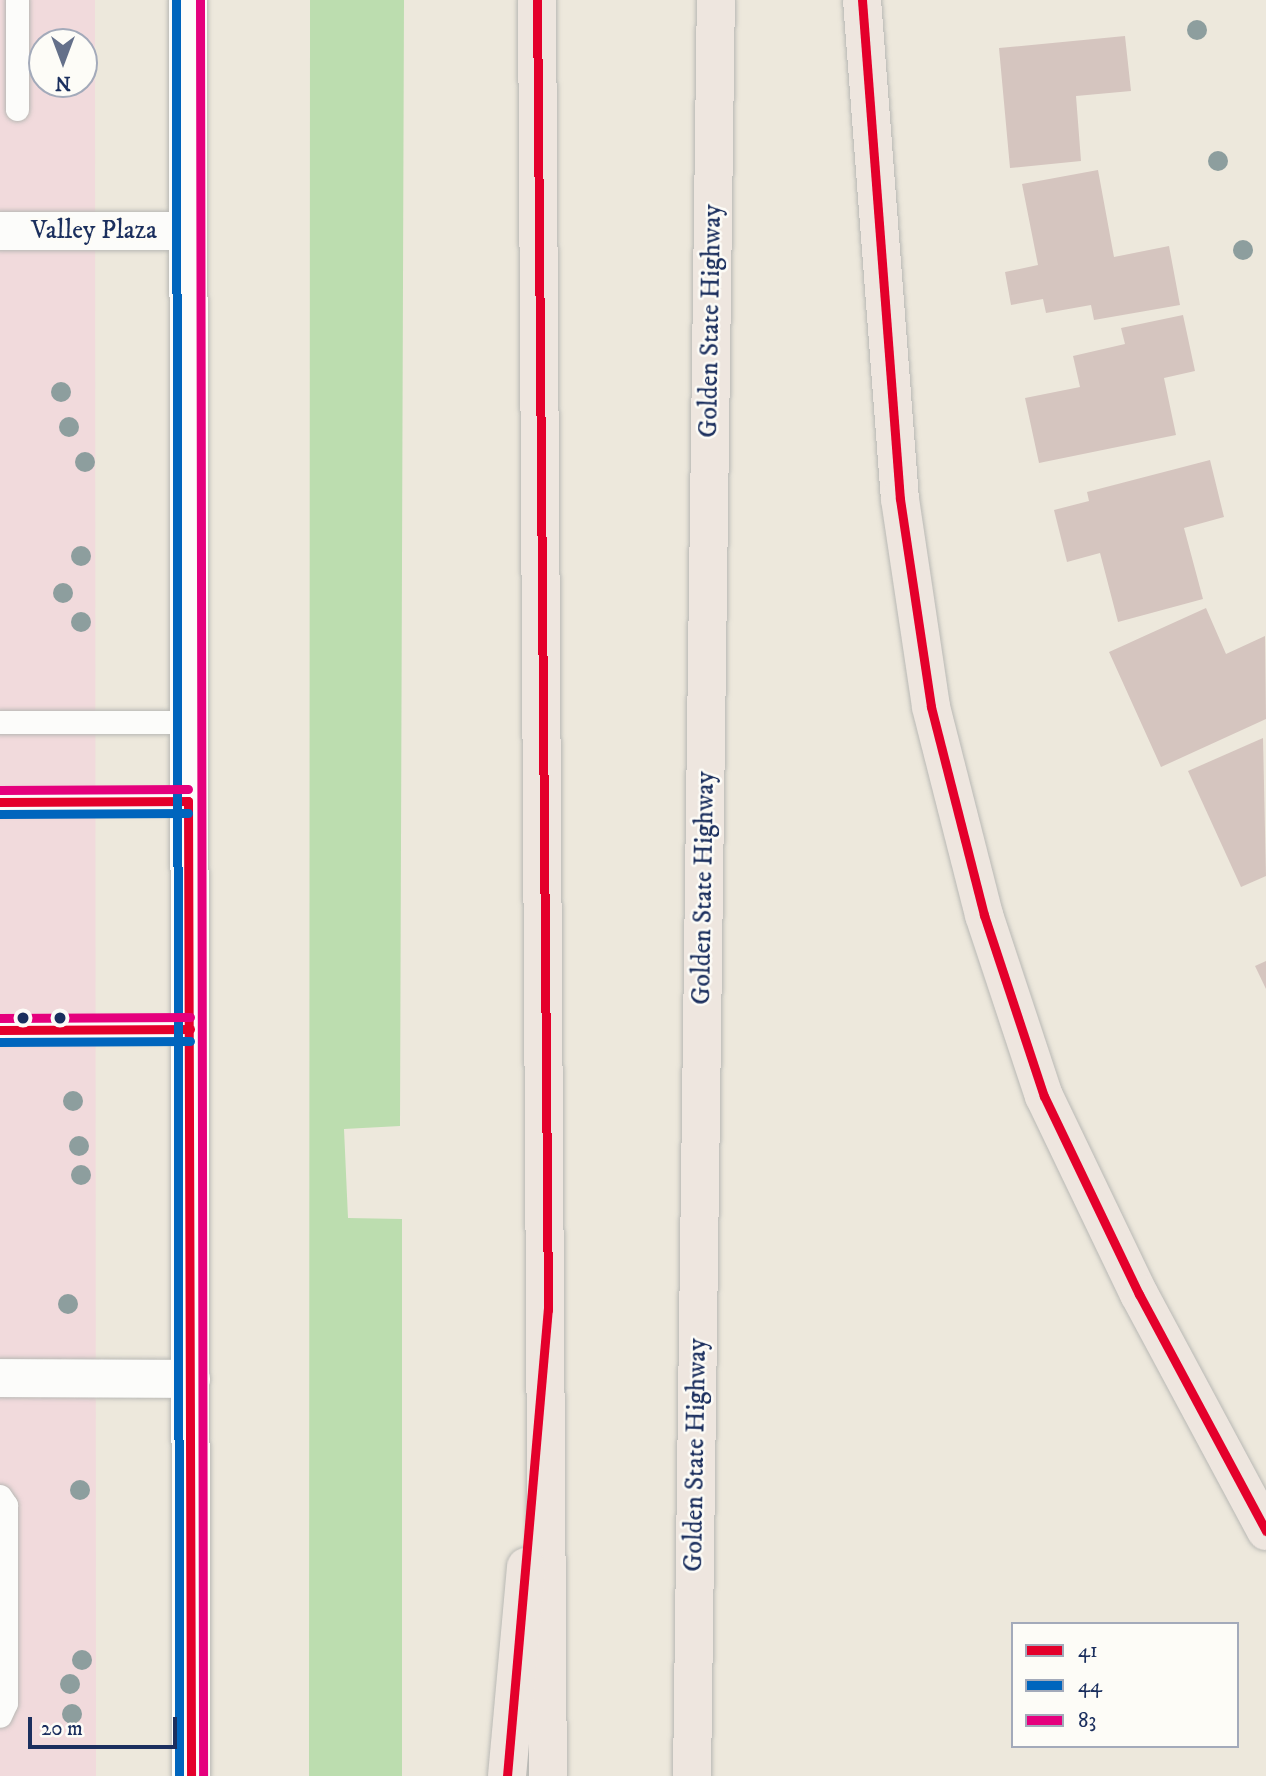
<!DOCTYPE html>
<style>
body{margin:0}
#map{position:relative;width:1266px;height:1776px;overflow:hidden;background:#ede8dc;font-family:"IM FELL DW Pica",serif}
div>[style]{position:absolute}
.built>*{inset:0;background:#f1dadc}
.green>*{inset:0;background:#bcddaf}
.building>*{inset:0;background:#d5c5bf}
.roads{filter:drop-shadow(0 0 2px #b8b8b4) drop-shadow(0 0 2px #b8b8b4)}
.service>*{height:23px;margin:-11.5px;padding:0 11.5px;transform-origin:11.5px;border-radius:11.5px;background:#fcfcfa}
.minor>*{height:38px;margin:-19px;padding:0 19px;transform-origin:19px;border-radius:19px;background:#fcfcfa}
.tertiary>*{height:38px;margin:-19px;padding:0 19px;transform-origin:19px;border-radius:19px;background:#fcfcfa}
.motorway>*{height:38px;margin:-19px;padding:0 19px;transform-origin:19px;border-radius:19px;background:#eee6df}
.bus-1>*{height:9px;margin:-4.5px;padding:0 4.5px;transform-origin:4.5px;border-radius:4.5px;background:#e4002b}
.bus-2>*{height:9px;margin:-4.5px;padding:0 4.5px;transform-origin:4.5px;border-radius:4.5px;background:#0065bd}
.bus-3>*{height:9px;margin:-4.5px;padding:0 4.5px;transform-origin:4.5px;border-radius:4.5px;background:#e5007d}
.trees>*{width:20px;height:20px;margin:-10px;border-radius:50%;background:#8d9e9e}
.dots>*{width:19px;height:19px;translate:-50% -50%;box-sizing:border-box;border:4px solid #fdfcf7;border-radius:50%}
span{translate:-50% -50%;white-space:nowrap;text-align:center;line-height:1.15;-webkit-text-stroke:5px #fdfcf7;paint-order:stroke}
.street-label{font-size:26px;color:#1b2f5e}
.legend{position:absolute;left:1011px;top:1622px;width:228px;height:126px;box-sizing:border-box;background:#fdfcf7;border:2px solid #a3aaba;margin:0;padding:9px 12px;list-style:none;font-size:21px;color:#1b2f5e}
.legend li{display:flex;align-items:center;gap:14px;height:35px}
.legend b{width:35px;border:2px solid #a3aaba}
.north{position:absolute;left:28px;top:28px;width:70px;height:70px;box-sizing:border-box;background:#fdfcf7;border:2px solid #a3aaba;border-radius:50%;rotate:180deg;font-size:19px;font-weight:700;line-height:28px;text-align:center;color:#1b2f5e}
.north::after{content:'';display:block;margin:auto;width:24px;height:32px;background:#64708a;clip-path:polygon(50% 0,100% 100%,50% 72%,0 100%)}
.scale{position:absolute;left:28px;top:1717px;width:149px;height:32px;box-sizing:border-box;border:4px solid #1b2f5e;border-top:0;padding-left:9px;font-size:21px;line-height:24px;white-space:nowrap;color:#1b2f5e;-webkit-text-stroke:5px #fdfcf7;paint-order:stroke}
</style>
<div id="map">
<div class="built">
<div style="clip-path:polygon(evenodd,0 0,95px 0,96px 1776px,0 1776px,0 0,42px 42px,84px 42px,84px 84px,42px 84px,42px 42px)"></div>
</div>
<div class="green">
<div style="clip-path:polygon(310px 0,404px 0,400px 1126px,344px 1129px,348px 1218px,402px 1219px,402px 1776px,309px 1776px)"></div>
</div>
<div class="building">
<div style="clip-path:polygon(1125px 36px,1131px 91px,1076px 96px,1081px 161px,1010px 168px,999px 48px)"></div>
<div style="clip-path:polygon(1098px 170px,1114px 257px,1169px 246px,1180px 305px,1094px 320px,1091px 305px,1046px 313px,1043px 299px,1011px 305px,1005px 272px,1038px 265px,1022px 184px)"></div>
<div style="clip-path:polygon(1183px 315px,1195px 371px,1164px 378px,1176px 435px,1039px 463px,1025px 398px,1080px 387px,1073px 356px,1125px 344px,1121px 328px)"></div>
<div style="clip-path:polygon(1210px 460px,1224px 517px,1184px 528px,1203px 599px,1118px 622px,1100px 553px,1067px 562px,1054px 510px,1089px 501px,1087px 492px)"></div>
<div style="clip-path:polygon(1206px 608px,1226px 654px,1265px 636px,1266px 719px,1161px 767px,1109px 652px)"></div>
<div style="clip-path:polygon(1263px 738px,1266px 876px,1241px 887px,1188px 771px)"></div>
<div style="clip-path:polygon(1266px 961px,1266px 989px,1255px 966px)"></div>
</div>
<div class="roads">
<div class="service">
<div style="left:17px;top:0;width:109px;rotate:90deg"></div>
<div style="left:0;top:722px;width:189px"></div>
<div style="left:0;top:802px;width:188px;rotate:-0.3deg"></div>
<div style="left:0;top:1030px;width:190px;rotate:-0.3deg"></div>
<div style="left:0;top:1496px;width:11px;rotate:56deg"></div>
<div style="left:6px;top:1505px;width:198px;rotate:90deg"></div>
<div style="left:6px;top:1703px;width:14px;rotate:115deg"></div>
</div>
<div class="minor">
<div style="left:0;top:231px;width:188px"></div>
<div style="left:0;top:1378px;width:191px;rotate:0.3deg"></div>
</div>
<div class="tertiary">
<div style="left:188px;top:0;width:1776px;rotate:89.9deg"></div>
</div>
<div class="motorway">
<div style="left:537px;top:0;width:1776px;rotate:89.65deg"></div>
<div style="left:862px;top:0;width:500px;rotate:85.65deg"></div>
<div style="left:900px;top:499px;width:210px;rotate:81.5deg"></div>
<div style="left:931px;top:707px;width:215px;rotate:75.7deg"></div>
<div style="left:984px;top:915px;width:191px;rotate:71.7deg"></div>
<div style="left:1044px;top:1096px;width:220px;rotate:64.4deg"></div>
<div style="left:1139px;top:1294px;width:269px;rotate:61.8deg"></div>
<div style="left:507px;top:1776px;width:210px;rotate:-84.8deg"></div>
<div style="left:692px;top:1776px;width:1776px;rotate:-89.23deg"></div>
</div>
</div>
<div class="bus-1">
<div style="left:862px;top:0;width:500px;rotate:85.65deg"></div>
<div style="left:900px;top:499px;width:210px;rotate:81.5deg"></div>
<div style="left:931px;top:707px;width:215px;rotate:75.7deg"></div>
<div style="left:984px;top:915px;width:191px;rotate:71.7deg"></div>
<div style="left:1044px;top:1096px;width:220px;rotate:64.4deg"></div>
<div style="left:1139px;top:1294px;width:269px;rotate:61.8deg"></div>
<div style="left:0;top:802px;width:188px;rotate:-0.3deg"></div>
<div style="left:188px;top:801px;width:975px;rotate:89.82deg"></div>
<div style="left:0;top:1030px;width:190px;rotate:-0.3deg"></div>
<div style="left:507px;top:1776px;width:468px;rotate:-85deg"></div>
<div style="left:548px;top:1310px;width:1310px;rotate:-90.48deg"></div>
</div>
<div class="bus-2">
<div style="left:176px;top:0;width:1776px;rotate:89.9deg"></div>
<div style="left:0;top:814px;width:188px;rotate:-0.3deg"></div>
<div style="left:0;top:1042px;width:190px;rotate:-0.3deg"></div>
</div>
<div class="bus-3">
<div style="left:200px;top:0;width:1776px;rotate:89.9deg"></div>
<div style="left:0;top:790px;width:188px;rotate:-0.3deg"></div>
<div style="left:0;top:1018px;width:190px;rotate:-0.3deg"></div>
</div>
<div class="trees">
<div style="left:1197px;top:30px"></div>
<div style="left:1218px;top:161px"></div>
<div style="left:1243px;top:250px"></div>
<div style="left:61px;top:392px"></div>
<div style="left:69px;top:427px"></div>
<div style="left:85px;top:462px"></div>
<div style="left:81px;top:556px"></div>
<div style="left:63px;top:593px"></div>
<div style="left:81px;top:622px"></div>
<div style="left:73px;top:1101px"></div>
<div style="left:79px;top:1146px"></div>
<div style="left:81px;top:1175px"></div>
<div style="left:68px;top:1304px"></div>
<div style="left:80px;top:1490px"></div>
<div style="left:82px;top:1660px"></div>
<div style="left:70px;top:1684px"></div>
<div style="left:72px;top:1714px"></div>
</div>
<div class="dots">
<div style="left:23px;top:1018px;background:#1b2f5e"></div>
<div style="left:60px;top:1018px;background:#1b2f5e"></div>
</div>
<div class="street-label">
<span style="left:94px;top:231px">Valley Plaza</span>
<span style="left:711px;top:321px;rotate:-89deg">Golden State Highway</span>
<span style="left:704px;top:888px;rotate:-89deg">Golden State Highway</span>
<span style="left:696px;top:1455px;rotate:-89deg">Golden State Highway</span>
</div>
<ul class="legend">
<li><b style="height:9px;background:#e4002b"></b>41</li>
<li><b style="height:9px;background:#0065bd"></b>44</li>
<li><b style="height:9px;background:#e5007d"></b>83</li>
</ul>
<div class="north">N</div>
<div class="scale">20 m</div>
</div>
